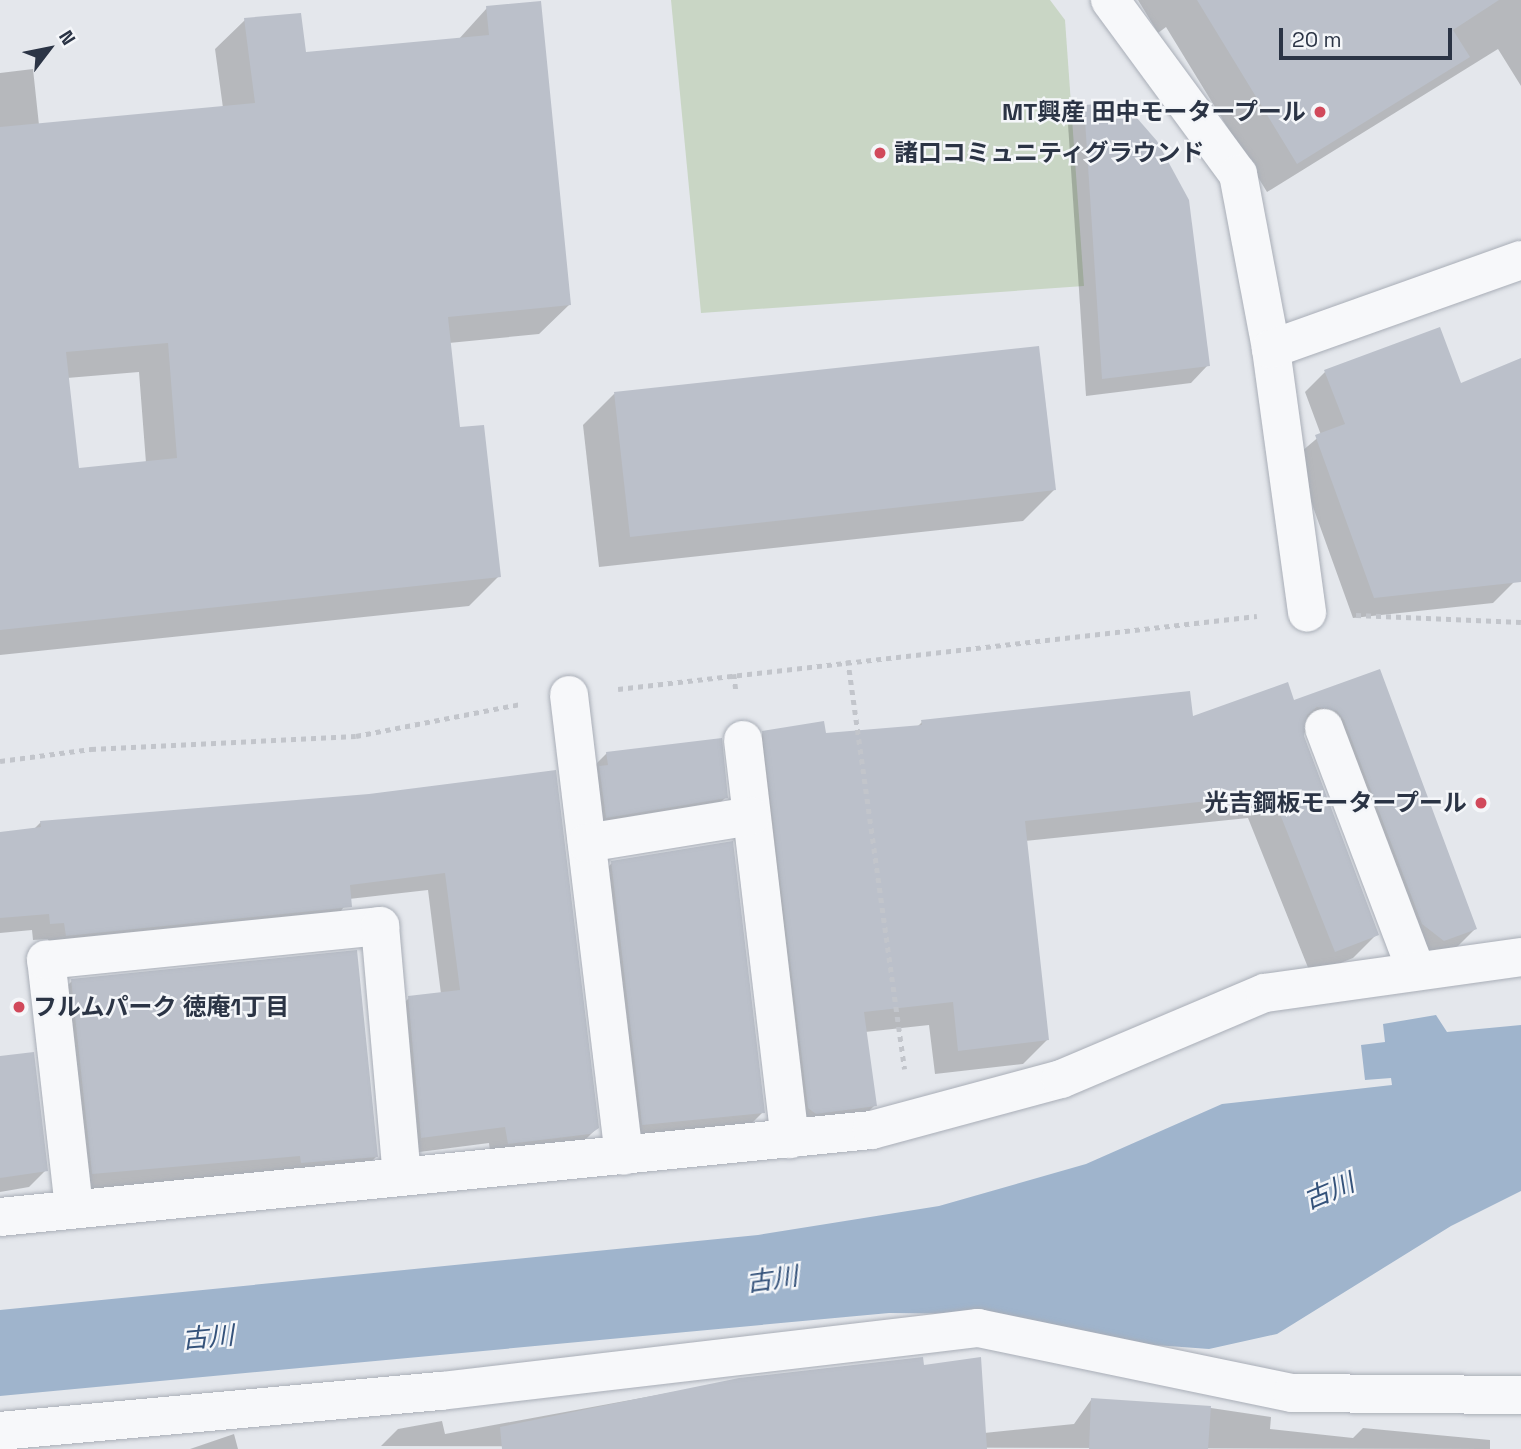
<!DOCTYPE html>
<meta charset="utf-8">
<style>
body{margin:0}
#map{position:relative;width:1521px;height:1449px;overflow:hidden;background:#e4e7ec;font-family:"Space Grotesk","Noto Sans JP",sans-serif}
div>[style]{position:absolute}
.green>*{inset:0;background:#c9d6c5}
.water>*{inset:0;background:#9fb4cc}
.shadow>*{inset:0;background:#0003}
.building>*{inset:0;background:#bbc0ca}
.path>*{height:4.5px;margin-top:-2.25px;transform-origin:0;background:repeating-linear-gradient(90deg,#c2c5cb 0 5px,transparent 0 10px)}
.roads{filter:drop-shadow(0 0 2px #a9aeb7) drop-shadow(0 0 2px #a9aeb7)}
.minor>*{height:38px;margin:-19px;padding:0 19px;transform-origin:19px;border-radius:19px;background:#f7f8fa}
.dots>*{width:19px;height:19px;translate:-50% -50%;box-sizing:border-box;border:4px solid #f4f6f9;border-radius:50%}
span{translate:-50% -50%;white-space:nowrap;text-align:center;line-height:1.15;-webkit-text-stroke:5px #f4f6f9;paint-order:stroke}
.poi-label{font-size:24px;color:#2b3445;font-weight:700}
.right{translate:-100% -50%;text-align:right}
.left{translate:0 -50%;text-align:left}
.water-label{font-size:26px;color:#34527a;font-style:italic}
.north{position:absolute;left:14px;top:14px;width:70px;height:70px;-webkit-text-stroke:5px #f4f6f9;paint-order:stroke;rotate:58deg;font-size:19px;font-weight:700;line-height:28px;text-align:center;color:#2b3445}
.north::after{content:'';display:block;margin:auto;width:24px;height:32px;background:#2b3445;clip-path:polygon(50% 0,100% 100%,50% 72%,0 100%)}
.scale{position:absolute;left:1279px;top:28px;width:173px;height:32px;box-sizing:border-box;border:4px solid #2b3445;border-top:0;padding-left:9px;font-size:21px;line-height:24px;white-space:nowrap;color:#2b3445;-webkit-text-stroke:5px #f4f6f9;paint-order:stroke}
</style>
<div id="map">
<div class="green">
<div style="clip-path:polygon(671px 0,1050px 0,1065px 20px,1084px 286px,701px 313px)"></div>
</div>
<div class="water">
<div style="clip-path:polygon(1436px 1015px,1447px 1032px,1521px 1025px,1521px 1191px,1451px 1226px,1277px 1334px,1209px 1349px,1141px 1344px,983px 1314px,889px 1313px,0 1396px,0 1310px,758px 1235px,939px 1206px,1086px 1164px,1222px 1104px,1392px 1085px,1391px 1078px,1365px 1080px,1361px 1045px,1385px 1042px,1383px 1024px)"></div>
</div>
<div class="shadow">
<div style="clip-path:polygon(1138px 0,1521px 0,1521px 86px,1498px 49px,1267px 192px,1166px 27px,1158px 33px)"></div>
<div style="clip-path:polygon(evenodd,487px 8px,569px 305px,539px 334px,449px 343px,459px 429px,499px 576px,469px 606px,0 655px,0 73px,33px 69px,39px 125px,223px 108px,215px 49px,245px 20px,304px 54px,458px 40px,487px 8px,139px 372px,146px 463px,77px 470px,67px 378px,139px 372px)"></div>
<div style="clip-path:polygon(1085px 107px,1208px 365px,1191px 383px,1086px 396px,1068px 124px)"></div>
<div style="clip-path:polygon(1521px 360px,1514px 582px,1493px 603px,1353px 618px,1295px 457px,1321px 435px,1305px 392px,1325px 372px,1460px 386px)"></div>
<div style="clip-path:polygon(614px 394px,1054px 490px,1023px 521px,599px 567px,583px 425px)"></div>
<div style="clip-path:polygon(1379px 672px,1475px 929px,1451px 953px,1419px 964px,1313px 734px,1302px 732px,1377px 934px,1353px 958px,1311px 975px,1248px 818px,1025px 841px,1047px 1040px,1023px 1064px,935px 1074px,929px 1025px,865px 1032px,875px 1105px,851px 1129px,792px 1137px,739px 757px,763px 733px,824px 735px,916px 728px,922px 722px,1192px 718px,1293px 702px)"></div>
<div style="clip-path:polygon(607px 753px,726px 797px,709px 814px,589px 834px,590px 770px)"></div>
<div style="clip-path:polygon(554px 772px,597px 1128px,580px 1145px,491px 1160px,489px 1143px,404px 1154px,392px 1015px,409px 998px,441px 994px,428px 890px,349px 899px,333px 923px,49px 952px,48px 939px,33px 940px,32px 930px,0 933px,0 833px,33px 830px,41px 822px,369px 796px)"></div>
<div style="clip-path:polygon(612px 863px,763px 1112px,746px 1129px,626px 1141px,595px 880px)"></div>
<div style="clip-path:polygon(72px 981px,377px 1156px,352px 1181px,68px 1198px,47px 1006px)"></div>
<div style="clip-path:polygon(0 1057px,46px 1170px,29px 1187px,0 1192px)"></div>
<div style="clip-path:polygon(922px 1367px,984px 1433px,1074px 1424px,1091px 1400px,1211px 1408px,1271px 1417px,1270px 1429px,1353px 1438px,1363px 1428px,1490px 1440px,1490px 1449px,381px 1446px,398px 1429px,442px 1421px,445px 1434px,739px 1380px)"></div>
<div style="clip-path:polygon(234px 1434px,238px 1449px,190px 1449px)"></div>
</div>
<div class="building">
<div style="clip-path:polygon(1197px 0,1499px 0,1453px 30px,1470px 57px,1297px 164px)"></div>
<div style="clip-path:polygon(evenodd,541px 1px,571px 305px,448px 317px,460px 427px,484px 425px,501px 577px,0 630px,0 127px,255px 103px,244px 18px,301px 13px,306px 52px,489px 35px,486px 6px,541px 1px,168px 343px,177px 458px,79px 468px,66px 352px,168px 343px)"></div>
<div style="clip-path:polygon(1123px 102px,1157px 141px,1189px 200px,1210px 366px,1102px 379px,1084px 105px)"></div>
<div style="clip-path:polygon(1440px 327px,1461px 383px,1521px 358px,1521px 582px,1374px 598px,1315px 435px,1345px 424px,1324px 370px)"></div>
<div style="clip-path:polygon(1039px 346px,1056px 490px,630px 537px,614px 392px)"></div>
<div style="clip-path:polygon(1380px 669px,1477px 929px,1444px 941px,1422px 924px,1344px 720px,1337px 711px,1317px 707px,1307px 715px,1304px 736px,1379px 935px,1335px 952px,1272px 794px,1025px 821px,1049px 1040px,958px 1051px,953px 1002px,864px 1012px,877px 1106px,816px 1114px,808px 1108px,762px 731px,824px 721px,826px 733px,922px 725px,921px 720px,1190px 691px,1193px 716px,1288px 682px,1294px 700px)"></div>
<div style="clip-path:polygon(722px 738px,728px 798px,606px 818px,599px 766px,608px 765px,606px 752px)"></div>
<div style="clip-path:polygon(556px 770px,599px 1128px,590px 1134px,508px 1144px,505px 1127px,421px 1138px,408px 996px,460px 990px,445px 873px,350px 885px,352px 907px,66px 936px,64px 923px,50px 924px,49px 914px,0 918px,0 832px,41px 827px,40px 821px,369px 794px)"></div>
<div style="clip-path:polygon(733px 841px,765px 1113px,642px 1125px,611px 861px)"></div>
<div style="clip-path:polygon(357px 950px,378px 1157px,301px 1163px,300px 1156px,92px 1174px,71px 979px)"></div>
<div style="clip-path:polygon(34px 1052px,48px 1171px,0 1178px,0 1056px)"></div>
<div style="clip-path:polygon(923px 1357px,924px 1365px,981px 1357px,987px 1449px,502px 1449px,500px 1427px,739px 1378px)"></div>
<div style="clip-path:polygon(1091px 1398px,1211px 1406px,1208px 1449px,1089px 1449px)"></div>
</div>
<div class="path">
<div style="left:1356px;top:615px;width:165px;rotate:2.4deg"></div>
<div style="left:848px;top:660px;width:413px;rotate:82.1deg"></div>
<div style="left:734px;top:674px;width:17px;rotate:83deg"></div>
<div style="left:618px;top:689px;width:643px;rotate:-6.52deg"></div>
<div style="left:0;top:761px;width:92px;rotate:-7.5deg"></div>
<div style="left:91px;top:749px;width:265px;rotate:-2.8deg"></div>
<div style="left:356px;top:736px;width:167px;rotate:-11deg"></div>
</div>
<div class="roads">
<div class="minor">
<div style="left:1110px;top:0;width:216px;rotate:53.7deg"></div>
<div style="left:1238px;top:174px;width:178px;rotate:79.3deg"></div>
<div style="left:1271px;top:349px;width:266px;rotate:82.2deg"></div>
<div style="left:1271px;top:349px;width:265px;rotate:-19.6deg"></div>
<div style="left:569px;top:695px;width:464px;rotate:83.2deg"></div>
<div style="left:1324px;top:728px;width:259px;rotate:69.2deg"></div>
<div style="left:743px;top:740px;width:402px;rotate:83.3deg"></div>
<div style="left:587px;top:843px;width:166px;rotate:-9.3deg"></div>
<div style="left:74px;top:1208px;width:250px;rotate:-96.4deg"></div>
<div style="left:46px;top:960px;width:336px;rotate:-5.8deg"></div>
<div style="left:380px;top:926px;width:250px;rotate:85deg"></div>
<div style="left:0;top:1217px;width:876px;rotate:-5.7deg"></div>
<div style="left:872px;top:1130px;width:196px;rotate:-15.1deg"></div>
<div style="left:1061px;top:1079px;width:221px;rotate:-22.9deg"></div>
<div style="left:1265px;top:993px;width:259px;rotate:-8deg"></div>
<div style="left:0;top:1431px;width:443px;rotate:-5.2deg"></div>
<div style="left:441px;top:1391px;width:541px;rotate:-6.69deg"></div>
<div style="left:978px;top:1328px;width:321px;rotate:11.7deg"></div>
<div style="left:1292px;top:1393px;width:229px;rotate:0.5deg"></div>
</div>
</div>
<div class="dots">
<div style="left:1320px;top:112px;background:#d1495b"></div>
<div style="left:880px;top:153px;background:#d1495b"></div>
<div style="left:1481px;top:803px;background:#d1495b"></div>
<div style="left:19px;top:1007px;background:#d1495b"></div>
</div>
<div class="poi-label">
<span class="right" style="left:1306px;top:112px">MT興産 田中モータープール</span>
<span class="left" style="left:894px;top:153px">諸口コミュニティグラウンド</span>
<span class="right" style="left:1467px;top:803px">光吉鋼板モータープール</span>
<span class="left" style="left:33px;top:1007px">フルムパーク 徳庵1丁目</span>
</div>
<div class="water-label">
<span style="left:1329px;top:1192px;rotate:-23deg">古川</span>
<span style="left:772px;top:1280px;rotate:-8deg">古川</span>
<span style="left:208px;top:1338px;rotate:-5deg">古川</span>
</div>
<div class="north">N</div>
<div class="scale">20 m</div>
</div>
